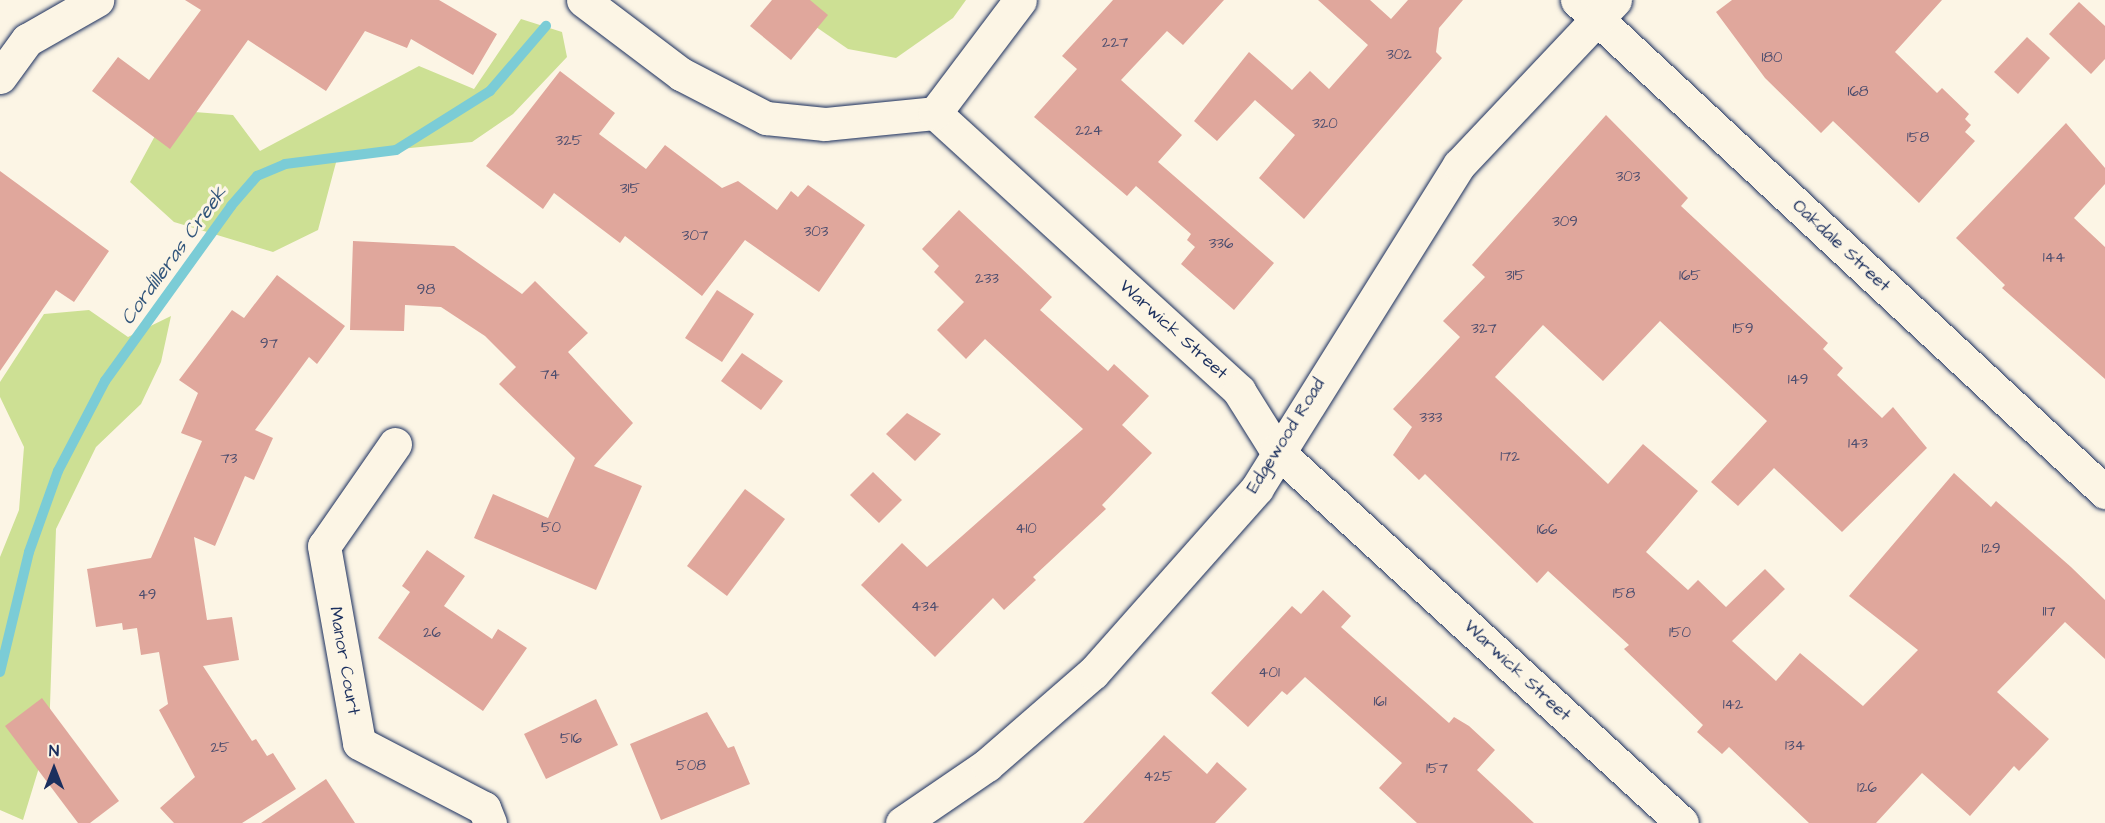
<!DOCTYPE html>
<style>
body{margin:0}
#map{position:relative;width:2105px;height:823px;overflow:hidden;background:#fcf5e5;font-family:"Architects Daughter",sans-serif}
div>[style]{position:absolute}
.green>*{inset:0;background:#cde094}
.stream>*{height:10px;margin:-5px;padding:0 5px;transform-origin:5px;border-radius:5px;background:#7bccd6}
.building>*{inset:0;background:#e0a79c}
.roads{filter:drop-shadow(0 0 2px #1b2f5e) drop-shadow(0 0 2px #1b2f5e)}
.street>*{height:33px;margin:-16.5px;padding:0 16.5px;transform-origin:16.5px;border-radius:16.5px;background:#fcf5e5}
span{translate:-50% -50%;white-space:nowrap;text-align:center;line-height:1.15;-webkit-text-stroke:6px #fcf5e5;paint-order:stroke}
.number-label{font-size:15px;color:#4c4d6e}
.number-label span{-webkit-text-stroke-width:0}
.street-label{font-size:18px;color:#1b2f5e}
.water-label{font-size:20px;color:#33567c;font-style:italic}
.north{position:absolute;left:24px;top:739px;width:60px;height:60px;-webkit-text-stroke:4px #fcf5e5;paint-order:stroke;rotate:0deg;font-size:16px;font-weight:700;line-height:24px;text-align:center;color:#1b2f5e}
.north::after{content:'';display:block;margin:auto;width:21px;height:27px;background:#1b2f5e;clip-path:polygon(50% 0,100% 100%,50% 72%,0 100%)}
</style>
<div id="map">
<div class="green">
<div style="clip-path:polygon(777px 0,966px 0,953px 18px,896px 58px,848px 49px)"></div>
<div style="clip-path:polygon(521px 19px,562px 32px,567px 57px,513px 114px,472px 142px,338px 155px,318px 230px,273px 252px,174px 222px,130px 182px,169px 110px,233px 115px,260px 151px,419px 66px,474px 89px)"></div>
<div style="clip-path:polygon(89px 310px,128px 337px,171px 316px,161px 362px,141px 404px,96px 447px,56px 529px,49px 735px,23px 820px,0 810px,0 557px,19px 510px,24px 447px,0 397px,0 382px,44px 314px)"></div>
</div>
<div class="stream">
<div style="left:0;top:672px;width:123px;rotate:-76.4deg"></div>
<div style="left:29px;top:552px;width:86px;rotate:-70.3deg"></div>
<div style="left:58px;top:471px;width:102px;rotate:-62.4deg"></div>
<div style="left:105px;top:381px;width:216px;rotate:-54.2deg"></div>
<div style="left:231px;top:206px;width:40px;rotate:-49deg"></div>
<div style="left:257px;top:176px;width:30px;rotate:-23deg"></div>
<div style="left:285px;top:164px;width:112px;rotate:-7.2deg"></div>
<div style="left:396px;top:150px;width:111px;rotate:-32.1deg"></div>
<div style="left:490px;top:91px;width:86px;rotate:-49.3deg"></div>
</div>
<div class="building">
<div style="clip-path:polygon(185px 0,439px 0,497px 34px,473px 75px,411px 39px,407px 48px,365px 31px,326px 91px,248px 40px,170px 149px,92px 91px,118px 57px,149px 80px,201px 10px)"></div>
<div style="clip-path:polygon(772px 0,810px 0,828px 15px,791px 60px,750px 26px)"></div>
<div style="clip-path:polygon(1113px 0,1224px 0,1183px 45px,1167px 31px,1121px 80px,1182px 135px,1158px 162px,1274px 263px,1234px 310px,1181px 264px,1195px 247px,1187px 240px,1191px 234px,1136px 186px,1127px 196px,1034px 117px,1077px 69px,1062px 56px)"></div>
<div style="clip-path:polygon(1318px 0,1370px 0,1391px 19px,1408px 0,1463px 0,1439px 28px,1436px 52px,1442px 58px,1304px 219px,1259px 178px,1295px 135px,1255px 100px,1217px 141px,1194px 121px,1249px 52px,1292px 90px,1310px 71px,1329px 89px,1368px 45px)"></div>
<div style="clip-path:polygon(1732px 0,1942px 0,1895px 52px,1937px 93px,1942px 88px,1969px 114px,1965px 119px,1971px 125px,1965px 132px,1975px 141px,1919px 203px,1833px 121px,1821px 133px,1765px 78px,1716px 12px)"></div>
<div style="clip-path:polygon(2079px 2px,2105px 26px,2105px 59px,2091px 74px,2049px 34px)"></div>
<div style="clip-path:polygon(2027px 37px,2050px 58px,2018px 94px,1994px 72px)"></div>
<div style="clip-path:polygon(560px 71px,615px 113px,599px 134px,646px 169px,665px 145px,722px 188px,738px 181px,777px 210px,791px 191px,798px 197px,808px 185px,865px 225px,819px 292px,745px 240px,702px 296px,625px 236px,620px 243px,554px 193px,543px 209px,486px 166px)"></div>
<div style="clip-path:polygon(1606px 115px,1688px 198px,1681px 206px,1828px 343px,1823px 349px,1843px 368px,1837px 375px,1882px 418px,1893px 407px,1927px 448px,1842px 532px,1774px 468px,1738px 506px,1711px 482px,1767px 421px,1660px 321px,1603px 381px,1543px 325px,1495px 377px,1608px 484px,1643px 444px,1698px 491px,1646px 552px,1688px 590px,1698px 580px,1726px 607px,1765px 569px,1785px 589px,1732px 641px,1776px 681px,1800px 653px,1863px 706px,1918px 650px,1849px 596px,1954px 473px,1991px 507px,1996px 501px,2071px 567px,2105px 600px,2105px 659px,2065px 622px,1997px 692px,2049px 739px,2019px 771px,2014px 766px,1970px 816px,1922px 773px,1876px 823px,1809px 823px,1729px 747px,1722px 754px,1697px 732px,1703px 725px,1624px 649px,1629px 645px,1548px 571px,1537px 583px,1425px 474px,1419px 480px,1393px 455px,1412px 427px,1393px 409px,1460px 337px,1443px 321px,1485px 277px,1472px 265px)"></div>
<div style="clip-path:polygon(2066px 123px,2105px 168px,2105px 184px,2074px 218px,2105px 247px,2105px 379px,2002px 288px,2005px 285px,1956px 238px)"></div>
<div style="clip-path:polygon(0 171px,109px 251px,74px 302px,56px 290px,0 371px)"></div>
<div style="clip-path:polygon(959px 210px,1052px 297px,1040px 310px,1108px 371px,1114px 364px,1149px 396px,1122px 425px,1152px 453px,1102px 505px,1106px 509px,1033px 577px,1036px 580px,1004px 610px,993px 598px,935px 657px,861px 585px,902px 543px,927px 567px,1083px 429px,985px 339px,966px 359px,937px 330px,964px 302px,934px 272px,939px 266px,922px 249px)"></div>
<div style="clip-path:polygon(353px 241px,454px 246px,522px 294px,535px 281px,588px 333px,568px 352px,633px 423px,594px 466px,642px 486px,596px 590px,474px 538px,493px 494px,548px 518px,575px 458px,499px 384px,516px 367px,485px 336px,441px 307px,405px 305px,404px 331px,350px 330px)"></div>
<div style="clip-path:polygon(277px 275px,345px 326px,317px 364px,309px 357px,255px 430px,273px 438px,254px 480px,245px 476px,215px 546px,194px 537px,207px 620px,232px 617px,239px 660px,203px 666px,252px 741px,256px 739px,267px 756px,273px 753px,296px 789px,242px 823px,174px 823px,160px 808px,195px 777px,159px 710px,168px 704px,159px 652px,141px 655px,137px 628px,123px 630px,122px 623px,96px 627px,87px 569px,151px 558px,202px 441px,181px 433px,198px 393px,179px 380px,232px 310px,244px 318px)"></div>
<div style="clip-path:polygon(717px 290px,754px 314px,722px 362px,685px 338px)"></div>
<div style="clip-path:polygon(742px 353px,783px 381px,761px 410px,721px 381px)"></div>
<div style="clip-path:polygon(907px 413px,941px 434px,915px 461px,886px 434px)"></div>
<div style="clip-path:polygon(873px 472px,902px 500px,879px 523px,850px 495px)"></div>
<div style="clip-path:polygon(745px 489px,785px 519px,727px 596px,687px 566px)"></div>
<div style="clip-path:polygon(427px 550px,465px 576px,444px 606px,492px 639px,498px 629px,527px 648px,483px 711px,378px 638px,410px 592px,402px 586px)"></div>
<div style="clip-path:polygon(1323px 590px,1351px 616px,1341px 627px,1449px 723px,1454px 717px,1469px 726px,1495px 750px,1477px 770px,1534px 823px,1417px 823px,1379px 788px,1402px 763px,1305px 677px,1287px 695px,1282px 691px,1248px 727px,1211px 693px,1292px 606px,1301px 614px)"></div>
<div style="clip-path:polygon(42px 698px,119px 801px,90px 823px,78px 823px,5px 726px)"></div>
<div style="clip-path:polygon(596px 699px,618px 745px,546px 779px,524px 734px)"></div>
<div style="clip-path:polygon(707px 712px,728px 748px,734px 746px,750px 784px,661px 820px,630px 744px)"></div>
<div style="clip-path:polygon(1164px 735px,1207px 774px,1217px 762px,1247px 789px,1215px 823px,1083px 823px)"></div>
<div style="clip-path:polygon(326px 779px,355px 823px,261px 823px)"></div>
</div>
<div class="roads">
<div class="street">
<div style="left:583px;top:0;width:123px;rotate:37.1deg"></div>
<div style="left:681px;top:74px;width:96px;rotate:27.4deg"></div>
<div style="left:766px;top:118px;width:59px;rotate:5.8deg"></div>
<div style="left:825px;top:124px;width:111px;rotate:-5.7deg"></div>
<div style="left:935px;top:113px;width:412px;rotate:42.4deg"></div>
<div style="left:1239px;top:391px;width:70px;rotate:57.9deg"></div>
<div style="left:1276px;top:450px;width:551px;rotate:42.57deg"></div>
<div style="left:1577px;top:0;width:722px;rotate:42.98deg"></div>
<div style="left:0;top:77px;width:46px;rotate:-53.9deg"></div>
<div style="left:27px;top:40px;width:81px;rotate:-29.7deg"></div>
<div style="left:935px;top:113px;width:141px;rotate:-53deg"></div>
<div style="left:395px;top:444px;width:124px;rotate:124.8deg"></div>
<div style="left:324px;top:546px;width:200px;rotate:79.9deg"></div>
<div style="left:359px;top:743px;width:141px;rotate:27.5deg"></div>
<div style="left:484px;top:808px;width:16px;rotate:68deg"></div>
<div style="left:902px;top:823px;width:103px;rotate:-34.3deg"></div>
<div style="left:987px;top:765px;width:140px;rotate:-41deg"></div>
<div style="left:1093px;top:673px;width:247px;rotate:-48.4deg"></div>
<div style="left:1257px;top:488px;width:381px;rotate:-58deg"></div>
<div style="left:1459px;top:165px;width:227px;rotate:-46.6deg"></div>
</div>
</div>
<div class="number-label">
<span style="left:1115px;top:43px">227</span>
<span style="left:1399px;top:55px">302</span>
<span style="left:1772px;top:58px">180</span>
<span style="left:1858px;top:92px">168</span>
<span style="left:1325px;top:124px">320</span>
<span style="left:1089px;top:131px">224</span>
<span style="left:1918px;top:138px">158</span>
<span style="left:569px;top:141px">325</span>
<span style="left:1628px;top:177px">303</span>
<span style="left:630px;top:189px">315</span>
<span style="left:1565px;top:222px">309</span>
<span style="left:816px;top:232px">303</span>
<span style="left:695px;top:236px">307</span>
<span style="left:1221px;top:244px">336</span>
<span style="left:2054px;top:258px">144</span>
<span style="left:1515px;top:276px">315</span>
<span style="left:1690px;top:276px">165</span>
<span style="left:987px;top:279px">233</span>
<span style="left:426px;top:290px">98</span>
<span style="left:1484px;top:329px">327</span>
<span style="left:1743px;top:329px">159</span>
<span style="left:269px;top:344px">97</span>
<span style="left:550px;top:375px">74</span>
<span style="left:1798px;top:380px">149</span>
<span style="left:1431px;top:418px">333</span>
<span style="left:1858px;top:444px">143</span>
<span style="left:1510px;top:457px">172</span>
<span style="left:229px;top:459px">73</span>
<span style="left:551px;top:528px">50</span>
<span style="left:1026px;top:529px">410</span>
<span style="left:1547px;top:530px">166</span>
<span style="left:1991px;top:549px">129</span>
<span style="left:1624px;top:594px">158</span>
<span style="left:147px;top:595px">49</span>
<span style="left:925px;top:607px">434</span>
<span style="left:2049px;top:612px">117</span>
<span style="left:432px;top:633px">26</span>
<span style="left:1680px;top:633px">150</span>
<span style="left:1269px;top:673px">401</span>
<span style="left:1380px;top:702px">161</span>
<span style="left:1733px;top:705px">142</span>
<span style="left:571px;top:739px">516</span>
<span style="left:1795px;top:746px">134</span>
<span style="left:220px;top:748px">25</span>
<span style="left:691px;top:766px">508</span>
<span style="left:1437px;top:769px">157</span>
<span style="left:1158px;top:777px">425</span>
<span style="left:1867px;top:788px">126</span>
</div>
<div class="street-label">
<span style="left:1841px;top:246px;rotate:43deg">Oakdale Street</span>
<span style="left:1173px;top:330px;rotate:42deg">Warwick Street</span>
<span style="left:1286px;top:436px;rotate:-58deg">Edgewood Road</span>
<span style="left:344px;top:661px;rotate:80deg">Manor Court</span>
<span style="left:1517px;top:671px;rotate:43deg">Warwick Street</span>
</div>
<div class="water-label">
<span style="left:174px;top:256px;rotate:-54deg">Cordilleras Creek</span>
</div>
<div class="north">N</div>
</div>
